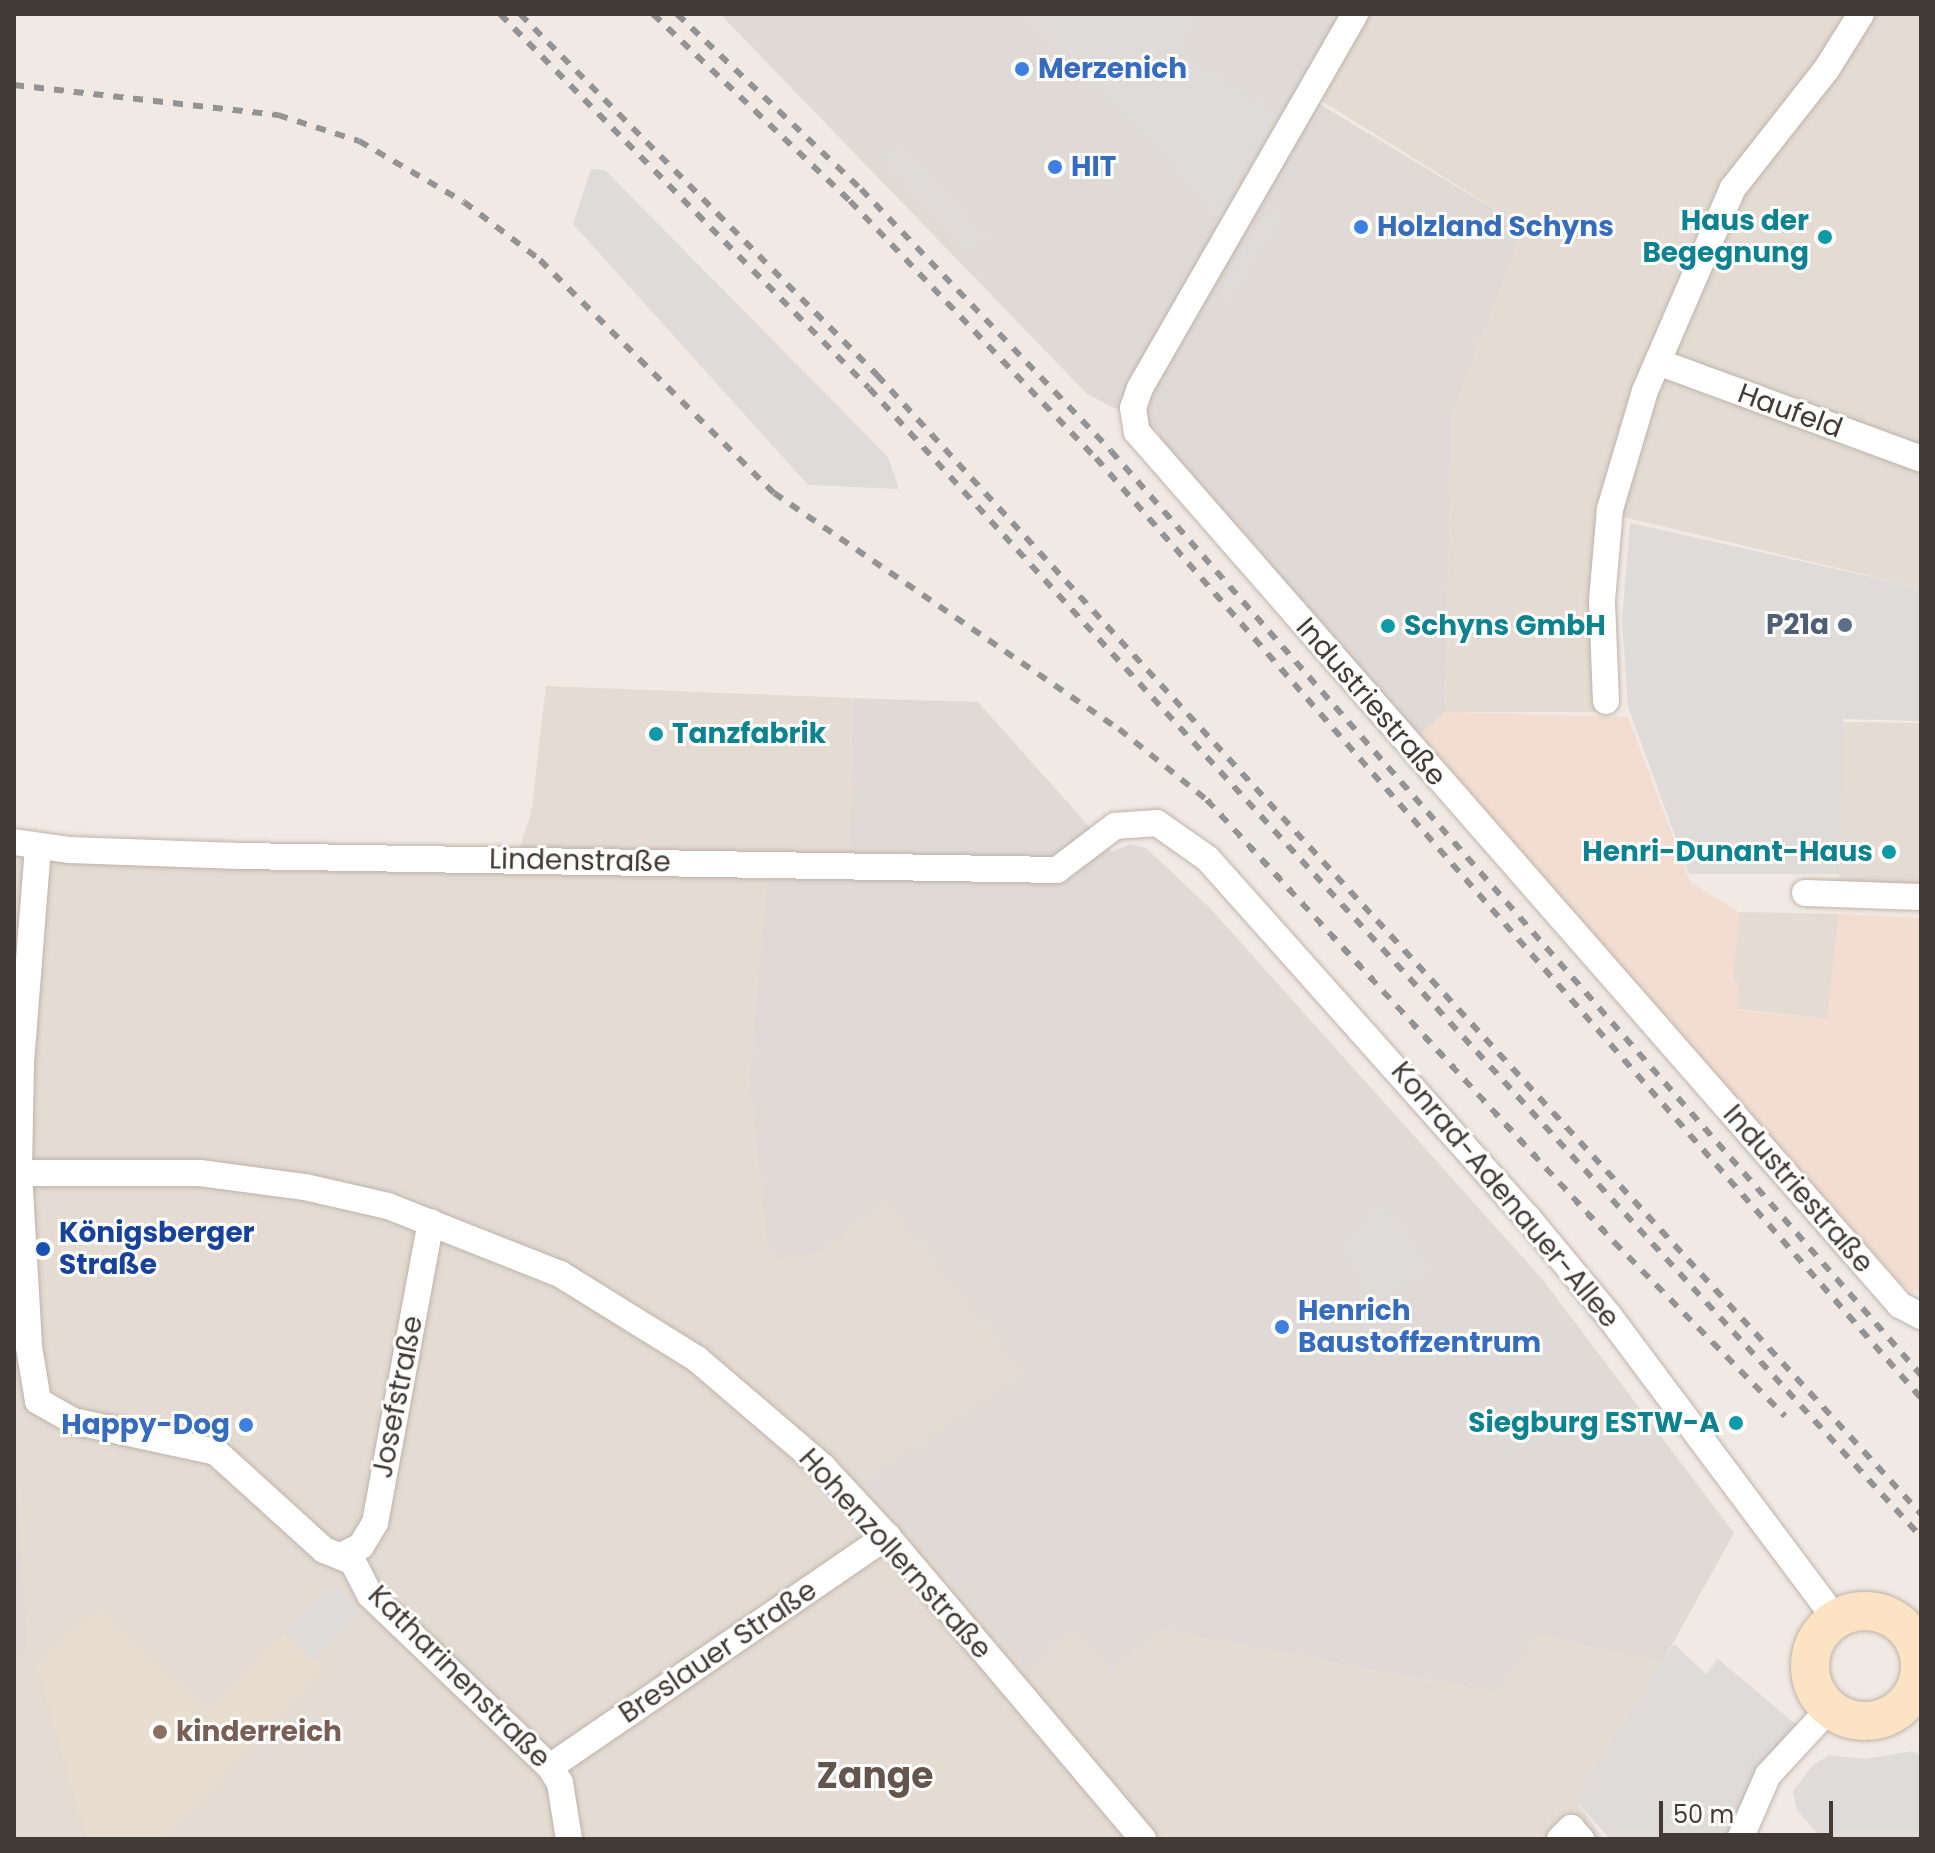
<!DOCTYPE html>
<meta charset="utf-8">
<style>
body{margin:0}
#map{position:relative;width:1935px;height:1853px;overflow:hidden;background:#f1eae4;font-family:Poppins,sans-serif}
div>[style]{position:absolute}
.residential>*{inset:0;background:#e4dbd2}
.commercial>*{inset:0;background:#f2ddd0}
.industrial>*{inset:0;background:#e0dad6}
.education>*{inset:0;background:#e9ddcf}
.parking>*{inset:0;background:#dfdbd9}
.roads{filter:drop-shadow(0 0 2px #beb3aa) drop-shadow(0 0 2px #beb3aa)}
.street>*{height:26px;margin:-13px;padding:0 13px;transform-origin:13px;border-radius:13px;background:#fff}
.secondary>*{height:38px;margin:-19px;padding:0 19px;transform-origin:19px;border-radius:19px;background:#fbe3c4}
.secondary>.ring{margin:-19px;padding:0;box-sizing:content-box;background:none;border:38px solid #fbe3c4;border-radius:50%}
.rail>*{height:6px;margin-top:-3px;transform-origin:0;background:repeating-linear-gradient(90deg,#939393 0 10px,transparent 0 20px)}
.dots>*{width:22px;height:22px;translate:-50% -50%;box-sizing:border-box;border:4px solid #fff;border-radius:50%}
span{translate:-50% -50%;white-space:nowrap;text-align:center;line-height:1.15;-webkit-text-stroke:6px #fff;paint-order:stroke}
.shop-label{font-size:28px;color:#366cbe;font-weight:700}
.left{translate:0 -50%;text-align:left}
.right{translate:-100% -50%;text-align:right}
.culture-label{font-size:28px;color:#0d838f;font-weight:700}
.street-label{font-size:28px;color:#423a34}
.service-label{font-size:28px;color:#4e5e75;font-weight:700}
.transit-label{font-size:28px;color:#164399;font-weight:700}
.education-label{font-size:28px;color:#785e54;font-weight:700}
.district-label{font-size:36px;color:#64564c;font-weight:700}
.frame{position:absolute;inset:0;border:16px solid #423a34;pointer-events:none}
.scale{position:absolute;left:1659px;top:1801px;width:174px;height:36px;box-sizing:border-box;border:4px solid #423a34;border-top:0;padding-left:10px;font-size:24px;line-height:28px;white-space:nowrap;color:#423a34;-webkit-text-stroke:6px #fff;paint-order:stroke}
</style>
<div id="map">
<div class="residential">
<div style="clip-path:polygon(1354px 14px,1921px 14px,1921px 588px,1615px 515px,1610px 712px,1445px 712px,1452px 415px,1524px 227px,1309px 93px)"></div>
<div style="clip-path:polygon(546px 686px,853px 698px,849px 853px,770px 851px,827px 1251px,884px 1201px,1025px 1374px,862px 1480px,1071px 1632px,1110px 1670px,1160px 1630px,1495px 1693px,1539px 1635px,1662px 1663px,1574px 1799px,1604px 1839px,14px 1839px,14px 855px,511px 873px,531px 814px)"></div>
<div style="clip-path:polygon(1842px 722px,1921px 723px,1921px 884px,1839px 883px)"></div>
<div style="clip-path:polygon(1739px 912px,1839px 914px,1828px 1019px,1736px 1009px,1739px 983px,1732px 982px)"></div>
</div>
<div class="commercial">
<div style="clip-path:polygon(1445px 712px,1628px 717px,1690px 882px,1739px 912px,1732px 981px,1739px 982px,1736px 1010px,1827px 1019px,1839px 914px,1921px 918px,1921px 1290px,1910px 1291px,1896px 1279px,1418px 736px)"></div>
</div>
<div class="industrial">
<div style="clip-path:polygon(720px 14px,1351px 14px,1303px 94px,1524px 227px,1452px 415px,1445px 712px,1418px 736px,1165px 449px,1157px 430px,1087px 394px)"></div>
<div style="clip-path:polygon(853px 698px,978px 702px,1112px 852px,1130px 844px,1146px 848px,1211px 909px,1543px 1280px,1734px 1533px,1662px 1663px,1539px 1635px,1496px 1693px,1160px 1630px,1110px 1670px,1071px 1632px,1028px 1670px,862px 1480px,1024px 1374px,884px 1201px,827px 1251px,769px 1258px,750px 1079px,770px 851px,849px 853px)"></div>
<div style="clip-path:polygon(14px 1450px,27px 1648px,14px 1659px)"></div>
</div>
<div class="education">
<div style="clip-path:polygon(98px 1611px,208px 1713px,284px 1633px,322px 1666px,163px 1839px,87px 1839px,37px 1666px)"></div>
</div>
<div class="parking">
<div style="clip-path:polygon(1025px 14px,1199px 14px,1181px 47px,1218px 78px,1282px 117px,1220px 216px)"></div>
<div style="clip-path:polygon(894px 145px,987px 237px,973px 250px,880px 158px)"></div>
<div style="clip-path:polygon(591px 169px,605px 170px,888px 457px,899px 489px,808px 485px,573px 224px)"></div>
<div style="clip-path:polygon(1266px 211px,1281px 218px,1233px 300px,1219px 293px)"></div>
<div style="clip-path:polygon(1630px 523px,1921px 588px,1921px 721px,1843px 719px,1839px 874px,1689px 874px,1628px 707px,1622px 619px)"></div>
<div style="clip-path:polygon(1382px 1206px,1431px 1263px,1384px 1303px,1335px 1246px)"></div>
<div style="clip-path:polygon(331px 1584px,359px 1610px,313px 1660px,284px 1633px)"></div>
<div style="clip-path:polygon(1674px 1644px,1706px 1674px,1718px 1659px,1798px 1726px,1725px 1839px,1610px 1839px,1574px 1799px)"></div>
<div style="clip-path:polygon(1913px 1751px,1921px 1756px,1921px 1839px,1822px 1839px,1797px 1810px,1793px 1791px,1813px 1765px,1830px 1755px,1864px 1759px)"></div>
</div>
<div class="roads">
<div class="street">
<div style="left:1355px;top:14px;width:431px;rotate:119.9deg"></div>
<div style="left:1140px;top:388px;width:21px;rotate:109deg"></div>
<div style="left:1133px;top:408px;width:24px;rotate:81deg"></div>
<div style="left:1137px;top:432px;width:1159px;rotate:48.85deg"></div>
<div style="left:1900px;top:1305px;width:24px;rotate:28deg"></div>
<div style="left:1658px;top:362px;width:280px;rotate:20.2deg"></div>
<div style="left:1606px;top:701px;width:101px;rotate:-92.3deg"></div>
<div style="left:1602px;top:600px;width:91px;rotate:-85deg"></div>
<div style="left:1610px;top:509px;width:123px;rotate:-73.5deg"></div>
<div style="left:1645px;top:391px;width:221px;rotate:-66.6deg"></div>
<div style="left:1733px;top:188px;width:150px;rotate:-51.8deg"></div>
<div style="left:1826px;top:70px;width:66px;rotate:-58deg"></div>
<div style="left:14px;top:842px;width:56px;rotate:8.3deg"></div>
<div style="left:69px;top:850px;width:171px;rotate:2deg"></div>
<div style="left:240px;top:856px;width:817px;rotate:0.98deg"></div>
<div style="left:1057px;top:870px;width:73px;rotate:-37.2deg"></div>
<div style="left:1115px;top:826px;width:42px;rotate:-4.1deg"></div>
<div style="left:1157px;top:823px;width:62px;rotate:35.2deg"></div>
<div style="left:1208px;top:859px;width:481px;rotate:48.3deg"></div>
<div style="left:1528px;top:1218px;width:127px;rotate:50.4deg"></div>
<div style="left:1609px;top:1316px;width:379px;rotate:53.2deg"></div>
<div style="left:38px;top:847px;width:218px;rotate:94.5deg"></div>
<div style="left:21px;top:1064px;width:108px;rotate:91.1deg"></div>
<div style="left:19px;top:1172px;width:175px;rotate:86.7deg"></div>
<div style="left:29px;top:1347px;width:55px;rotate:80.5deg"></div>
<div style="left:38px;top:1401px;width:40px;rotate:29.7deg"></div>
<div style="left:73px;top:1421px;width:146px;rotate:12.2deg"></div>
<div style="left:216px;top:1452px;width:146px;rotate:42.2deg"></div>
<div style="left:324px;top:1550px;width:31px;rotate:22deg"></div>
<div style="left:353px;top:1562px;width:37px;rotate:63deg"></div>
<div style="left:370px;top:1595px;width:249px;rotate:43.7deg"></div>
<div style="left:550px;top:1767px;width:19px;rotate:58deg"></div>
<div style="left:560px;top:1783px;width:57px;rotate:80.9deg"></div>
<div style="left:1805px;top:893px;width:116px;rotate:2deg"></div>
<div style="left:14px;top:1173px;width:186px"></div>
<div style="left:200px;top:1173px;width:106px;rotate:7.6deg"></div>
<div style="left:305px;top:1187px;width:85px;rotate:12.9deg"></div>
<div style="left:388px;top:1206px;width:185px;rotate:21.6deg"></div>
<div style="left:560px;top:1274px;width:161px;rotate:31.8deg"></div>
<div style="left:697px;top:1359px;width:166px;rotate:40.6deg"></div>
<div style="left:823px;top:1467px;width:94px;rotate:47.2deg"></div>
<div style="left:887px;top:1536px;width:397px;rotate:49.8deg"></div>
<div style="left:341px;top:1556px;width:22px;rotate:-27deg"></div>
<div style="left:361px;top:1546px;width:27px;rotate:-59deg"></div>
<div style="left:375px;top:1523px;width:306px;rotate:-79.5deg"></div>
<div style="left:550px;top:1767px;width:409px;rotate:-34.4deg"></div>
<div style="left:1560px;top:1839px;width:16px;rotate:-45deg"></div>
<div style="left:1571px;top:1828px;width:15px;rotate:48deg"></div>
<div style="left:1740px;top:1839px;width:70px;rotate:-66.4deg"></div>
<div style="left:1768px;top:1775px;width:91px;rotate:-47.2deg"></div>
</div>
<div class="secondary">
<div class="ring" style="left:1810px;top:1611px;width:72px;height:72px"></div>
</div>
</div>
<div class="rail">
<div style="left:500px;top:14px;width:525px;rotate:45.39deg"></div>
<div style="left:869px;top:388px;width:1558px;rotate:47.52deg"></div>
<div style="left:520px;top:14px;width:508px;rotate:45.32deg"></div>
<div style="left:877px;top:375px;width:1545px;rotate:47.49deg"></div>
<div style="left:653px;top:14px;width:272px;rotate:43.5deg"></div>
<div style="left:850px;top:201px;width:356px;rotate:46.3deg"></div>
<div style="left:1096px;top:458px;width:1251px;rotate:48.73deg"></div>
<div style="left:677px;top:14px;width:254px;rotate:43.6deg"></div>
<div style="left:861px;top:189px;width:362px;rotate:46.3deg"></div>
<div style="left:1111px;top:451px;width:1229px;rotate:48.76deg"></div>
<div style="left:14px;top:85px;width:266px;rotate:6.5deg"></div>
<div style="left:278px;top:115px;width:85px;rotate:17.8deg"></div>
<div style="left:359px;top:141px;width:121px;rotate:30.2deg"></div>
<div style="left:464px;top:202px;width:96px;rotate:37.3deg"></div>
<div style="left:540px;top:260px;width:330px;rotate:44.9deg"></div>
<div style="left:774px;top:493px;width:418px;rotate:34.4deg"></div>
<div style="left:1119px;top:729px;width:113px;rotate:38.9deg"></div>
<div style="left:1207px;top:800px;width:601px;rotate:47.36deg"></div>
<div style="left:1614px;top:1242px;width:244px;rotate:45.5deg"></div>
</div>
<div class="dots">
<div style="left:1022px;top:69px;background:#3f7fe0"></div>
<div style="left:1055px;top:167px;background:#3f7fe0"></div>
<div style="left:1361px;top:227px;background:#3f7fe0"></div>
<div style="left:1825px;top:237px;background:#0f9aa8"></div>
<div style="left:1845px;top:625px;background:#5c6f8a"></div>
<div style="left:1388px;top:626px;background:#0f9aa8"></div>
<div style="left:656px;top:734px;background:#0f9aa8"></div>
<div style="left:1889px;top:852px;background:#0f9aa8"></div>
<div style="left:43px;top:1249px;background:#1a4fb4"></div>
<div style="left:1282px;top:1327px;background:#3f7fe0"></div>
<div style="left:1736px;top:1423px;background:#0f9aa8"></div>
<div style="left:246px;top:1425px;background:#3f7fe0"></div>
<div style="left:160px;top:1732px;background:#8d6e63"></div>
</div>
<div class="shop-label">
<span class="left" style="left:1038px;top:69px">Merzenich</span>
<span class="left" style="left:1071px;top:167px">HIT</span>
<span class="left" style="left:1377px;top:227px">Holzland Schyns</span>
<span class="left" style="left:1298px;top:1327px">Henrich<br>Baustoffzentrum</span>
<span class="right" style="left:230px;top:1425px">Happy-Dog</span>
</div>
<div class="culture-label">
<span class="right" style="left:1809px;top:237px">Haus der<br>Begegnung</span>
<span class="left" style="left:1404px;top:626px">Schyns GmbH</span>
<span class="left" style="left:672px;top:734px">Tanzfabrik</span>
<span class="right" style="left:1873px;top:852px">Henri-Dunant-Haus</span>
<span class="right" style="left:1720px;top:1423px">Siegburg ESTW-A</span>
</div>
<div class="street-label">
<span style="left:1790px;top:411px;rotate:20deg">Haufeld</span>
<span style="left:1371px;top:702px;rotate:49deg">Industriestraße</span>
<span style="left:580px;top:861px;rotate:1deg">Lindenstraße</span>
<span style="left:1798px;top:1189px;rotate:49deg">Industriestraße</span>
<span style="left:1505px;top:1195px;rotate:50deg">Konrad-Adenauer-Allee</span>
<span style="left:398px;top:1397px;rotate:-79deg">Josefstraße</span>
<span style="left:895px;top:1554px;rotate:48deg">Hohenzollernstraße</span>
<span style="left:718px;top:1652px;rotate:-34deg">Breslauer Straße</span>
<span style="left:459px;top:1677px;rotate:45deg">Katharinenstraße</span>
</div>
<div class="service-label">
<span class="right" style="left:1829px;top:625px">P21a</span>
</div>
<div class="transit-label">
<span class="left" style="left:59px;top:1249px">Königsberger<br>Straße</span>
</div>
<div class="education-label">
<span class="left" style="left:176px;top:1732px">kinderreich</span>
</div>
<div class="district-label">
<span style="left:875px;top:1776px">Zange</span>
</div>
<div class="frame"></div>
<div class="scale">50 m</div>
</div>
